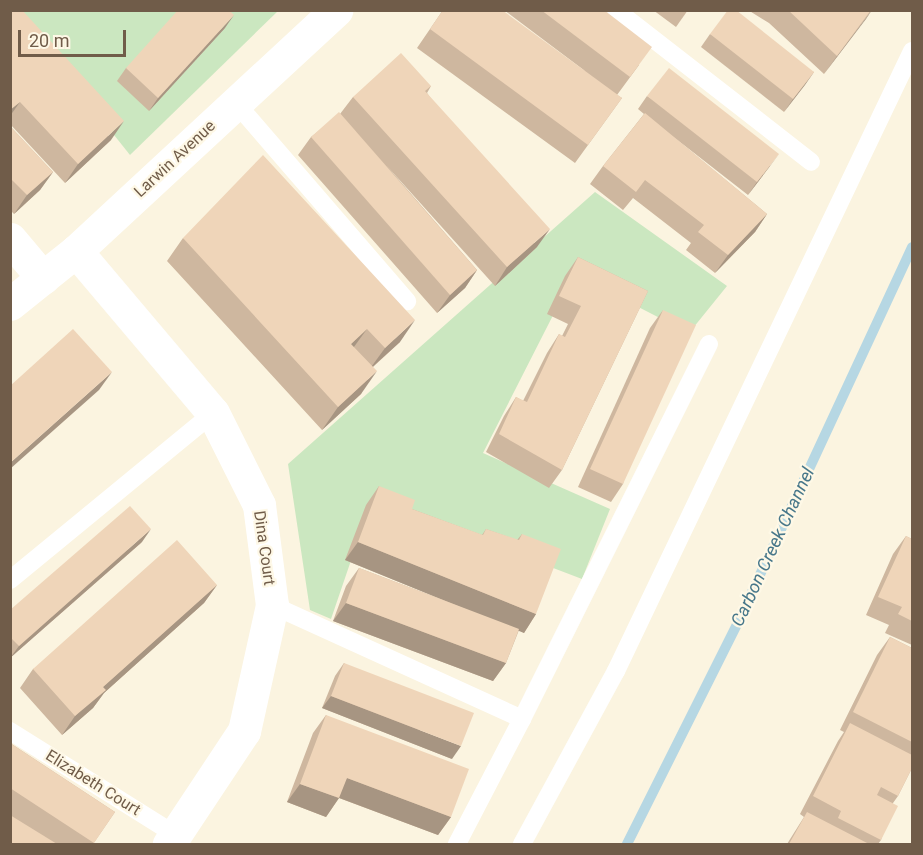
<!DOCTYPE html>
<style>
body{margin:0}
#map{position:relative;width:923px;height:855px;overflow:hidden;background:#fbf4e0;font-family:Roboto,sans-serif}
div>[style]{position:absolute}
.green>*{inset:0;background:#cbe7c0}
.stream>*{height:10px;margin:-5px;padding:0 5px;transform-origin:5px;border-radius:5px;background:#b6d7e3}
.lane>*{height:18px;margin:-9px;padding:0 9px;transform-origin:9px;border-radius:9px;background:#fff}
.street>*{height:33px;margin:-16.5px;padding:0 16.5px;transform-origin:16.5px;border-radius:16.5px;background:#fff}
.wall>*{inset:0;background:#ceb79f}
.shaded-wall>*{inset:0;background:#a79582}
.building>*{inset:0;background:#efd5b9}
span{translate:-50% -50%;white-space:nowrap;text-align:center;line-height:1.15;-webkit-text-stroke:4.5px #fef8e6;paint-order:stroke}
.street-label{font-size:16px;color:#705c49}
.water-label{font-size:18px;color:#47778a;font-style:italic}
.frame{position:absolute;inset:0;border:12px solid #705c49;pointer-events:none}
.scale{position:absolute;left:18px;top:30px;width:108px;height:27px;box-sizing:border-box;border:3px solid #705c49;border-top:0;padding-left:8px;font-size:18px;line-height:21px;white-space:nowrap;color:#705c49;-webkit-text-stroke:4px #fef8e6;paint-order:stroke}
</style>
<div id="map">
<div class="green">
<div style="clip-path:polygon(15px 11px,278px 11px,130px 155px)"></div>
<div style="clip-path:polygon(595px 192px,727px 286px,689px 333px,574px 274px,483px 453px,610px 509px,582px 579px,372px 499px,331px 619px,310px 610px,288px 464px)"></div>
</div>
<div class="stream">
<div style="left:627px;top:844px;width:250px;rotate:-63.4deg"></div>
<div style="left:739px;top:620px;width:411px;rotate:-65.1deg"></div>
</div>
<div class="lane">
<div style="left:616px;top:10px;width:247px;rotate:37.9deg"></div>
<div style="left:236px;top:103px;width:262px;rotate:49.2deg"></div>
<div style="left:10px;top:580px;width:263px;rotate:-39.4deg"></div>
<div style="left:272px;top:605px;width:275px;rotate:24.5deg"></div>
<div style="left:522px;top:719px;width:141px;rotate:117.5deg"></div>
<div style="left:522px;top:719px;width:419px;rotate:-63.5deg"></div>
<div style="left:10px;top:731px;width:196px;rotate:32.1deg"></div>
<div style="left:522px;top:844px;width:197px;rotate:-61.5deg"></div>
<div style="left:616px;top:671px;width:687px;rotate:-64.48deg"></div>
</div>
<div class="street">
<div style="left:10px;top:239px;width:51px;rotate:49.8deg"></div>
<div style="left:76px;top:251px;width:212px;rotate:49.8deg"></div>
<div style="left:213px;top:413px;width:103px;rotate:63.4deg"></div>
<div style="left:259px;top:505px;width:101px;rotate:82.6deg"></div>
<div style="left:272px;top:605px;width:129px;rotate:102.5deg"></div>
<div style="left:244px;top:731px;width:136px;rotate:123.6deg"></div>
<div style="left:10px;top:304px;width:85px;rotate:-38.8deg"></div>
<div style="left:76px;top:251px;width:355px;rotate:-42.8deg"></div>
</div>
<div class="wall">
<div style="clip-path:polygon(443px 10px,585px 71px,504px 10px,604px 10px,639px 65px,617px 95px,622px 98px,575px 163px,417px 48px)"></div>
<div style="clip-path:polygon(653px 10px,688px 10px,676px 27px)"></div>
<div style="clip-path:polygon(748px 10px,872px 10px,824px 74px,769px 23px)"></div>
<div style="clip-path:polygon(10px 14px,111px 140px,65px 183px,10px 124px)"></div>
<div style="clip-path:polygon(225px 28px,149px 111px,117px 81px,126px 68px)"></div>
<div style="clip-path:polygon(710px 34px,814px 72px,784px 112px,701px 47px)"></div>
<div style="clip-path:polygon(431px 86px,427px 93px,537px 247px,495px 286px,386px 165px,477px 270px,465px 288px,437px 313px,298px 155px,311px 137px,340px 114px,353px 97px)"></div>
<div style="clip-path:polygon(647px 96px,770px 166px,748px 195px,671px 135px,767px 214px,755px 232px,715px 273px,686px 250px,691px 243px,633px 198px,623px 210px,590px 184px,603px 166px,644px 114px,638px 109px)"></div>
<div style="clip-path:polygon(10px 126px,53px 172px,40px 190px,14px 214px,10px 210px)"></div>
<div style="clip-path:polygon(183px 238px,400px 342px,373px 367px,361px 394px,322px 430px,167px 261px)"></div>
<div style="clip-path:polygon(578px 257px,648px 291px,562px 470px,549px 488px,486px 452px,504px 416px,516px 397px,523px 401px,547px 353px,559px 334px,562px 336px,568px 324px,547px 314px,565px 276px)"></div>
<div style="clip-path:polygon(663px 310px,623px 484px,611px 502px,578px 487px,650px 328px)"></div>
<div style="clip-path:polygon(379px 486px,412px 509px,482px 535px,486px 529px,517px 540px,522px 534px,536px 614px,524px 633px,519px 630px,506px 663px,493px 681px,333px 621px,346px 586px,359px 568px,448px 602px,345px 560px,366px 505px)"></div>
<div style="clip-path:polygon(906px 536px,912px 539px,912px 645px,885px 633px,889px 625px,866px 615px,893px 554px)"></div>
<div style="clip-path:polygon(142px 542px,10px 658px,10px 610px)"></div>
<div style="clip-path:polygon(217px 585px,204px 603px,104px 693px,93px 708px,62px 735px,20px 688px,33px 669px)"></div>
<div style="clip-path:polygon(890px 637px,912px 648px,912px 768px,898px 796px,893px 803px,881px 840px,878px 844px,787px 844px,804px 817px,800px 814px,838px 741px,844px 732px,840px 730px,877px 655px)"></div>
<div style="clip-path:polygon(344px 663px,452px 759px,322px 708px,335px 676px)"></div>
<div style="clip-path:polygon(326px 715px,451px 817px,438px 835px,339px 798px,326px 817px,287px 802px,313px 733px)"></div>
<div style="clip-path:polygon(10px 743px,115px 812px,93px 844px,10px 844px)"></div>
</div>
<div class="shaded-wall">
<div style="clip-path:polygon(872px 10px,866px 19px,824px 74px,837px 56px)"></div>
<div style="clip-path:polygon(234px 15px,225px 28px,149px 111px,158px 98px)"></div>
<div style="clip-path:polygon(814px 72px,805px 85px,784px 112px,793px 99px)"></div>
<div style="clip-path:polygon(20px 102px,10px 116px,10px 110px)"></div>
<div style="clip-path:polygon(124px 121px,111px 140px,65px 183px,78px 164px)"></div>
<div style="clip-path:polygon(779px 154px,770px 166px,748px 195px,757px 182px)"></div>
<div style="clip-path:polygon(53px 172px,40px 190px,14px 214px,27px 195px)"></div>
<div style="clip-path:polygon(767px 214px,755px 232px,715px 273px,728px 255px)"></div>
<div style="clip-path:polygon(550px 229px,537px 247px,495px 286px,507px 267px)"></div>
<div style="clip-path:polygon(477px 270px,465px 288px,437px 313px,450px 295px)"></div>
<div style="clip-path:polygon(415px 320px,400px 342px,369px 370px,385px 348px)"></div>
<div style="clip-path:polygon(367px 329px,351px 351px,351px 344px)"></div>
<div style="clip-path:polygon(377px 371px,361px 394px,322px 430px,338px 407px)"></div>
<div style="clip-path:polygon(112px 372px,99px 390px,10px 469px,10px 463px)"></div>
<div style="clip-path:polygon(151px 529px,142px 542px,10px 658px,19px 646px)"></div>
<div style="clip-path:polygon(358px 542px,536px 614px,524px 633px,345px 560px)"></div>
<div style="clip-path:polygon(217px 585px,204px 603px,104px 693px,93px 708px,62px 735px,75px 716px,103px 687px)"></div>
<div style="clip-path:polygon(346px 603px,506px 663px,493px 681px,333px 621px)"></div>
<div style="clip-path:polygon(331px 696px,461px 746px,452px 759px,322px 708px)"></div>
<div style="clip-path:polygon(347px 778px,451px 817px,438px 835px,334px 796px)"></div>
<div style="clip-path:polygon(300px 784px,339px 798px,326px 817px,287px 802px)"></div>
</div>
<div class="building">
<div style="clip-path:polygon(14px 10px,22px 10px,124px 121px,78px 164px,20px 102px,10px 110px,10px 14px)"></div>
<div style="clip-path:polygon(178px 10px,229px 10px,234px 15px,158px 98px,126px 68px)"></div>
<div style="clip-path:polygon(443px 10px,502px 10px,622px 98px,588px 145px,430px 29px)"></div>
<div style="clip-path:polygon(541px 10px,604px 10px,652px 47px,630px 77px)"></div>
<div style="clip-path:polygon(728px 10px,736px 10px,814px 72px,793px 99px,710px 34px)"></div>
<div style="clip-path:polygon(788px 10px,871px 10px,837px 56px)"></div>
<div style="clip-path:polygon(401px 53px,431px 86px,425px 91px,550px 229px,507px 267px,353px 97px)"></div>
<div style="clip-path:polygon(669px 68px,779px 154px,757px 182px,647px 96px)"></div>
<div style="clip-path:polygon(339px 112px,477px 270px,450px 295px,311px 137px)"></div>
<div style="clip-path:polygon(645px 113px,767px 214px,728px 255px,698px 232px,704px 225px,645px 180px,636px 192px,603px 166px)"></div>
<div style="clip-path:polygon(10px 126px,53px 172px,27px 195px,10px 178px)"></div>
<div style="clip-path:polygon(263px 155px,415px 320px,385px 348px,367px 329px,351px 344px,377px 371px,338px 407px,183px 238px)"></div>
<div style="clip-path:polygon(578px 257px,648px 291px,562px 470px,499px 434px,516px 397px,527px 402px,559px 334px,565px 337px,581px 306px,559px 296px)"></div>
<div style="clip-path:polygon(663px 310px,696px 325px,623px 484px,590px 469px)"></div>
<div style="clip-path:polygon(73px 329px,112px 372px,10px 463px,10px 386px)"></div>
<div style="clip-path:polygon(379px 486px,415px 500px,412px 509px,483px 535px,486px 529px,519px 540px,522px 534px,561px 549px,536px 614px,358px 542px)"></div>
<div style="clip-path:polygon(130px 506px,151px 529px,19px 646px,10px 637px,10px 610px)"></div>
<div style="clip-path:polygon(906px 536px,912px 539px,912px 621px,898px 614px,902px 607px,878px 597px)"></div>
<div style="clip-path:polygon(177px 540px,217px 585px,103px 687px,106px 690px,75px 716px,33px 669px)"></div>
<div style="clip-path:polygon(359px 568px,519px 629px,506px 663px,346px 603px)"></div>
<div style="clip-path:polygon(890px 637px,912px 648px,912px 742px,853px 712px)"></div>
<div style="clip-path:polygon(344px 663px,474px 713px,461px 746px,331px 696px)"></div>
<div style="clip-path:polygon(326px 715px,469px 769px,451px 817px,347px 778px,339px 798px,300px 784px)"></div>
<div style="clip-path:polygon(850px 723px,912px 755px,912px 768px,898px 796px,881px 787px,877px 795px,898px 806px,881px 840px,838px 818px,841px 811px,813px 796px)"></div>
<div style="clip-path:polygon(10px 743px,115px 812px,94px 843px,10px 788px)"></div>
<div style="clip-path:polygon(807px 812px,869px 844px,789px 844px)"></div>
<div style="clip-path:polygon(10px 815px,57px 844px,10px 844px)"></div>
</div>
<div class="street-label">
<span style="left:175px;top:159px;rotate:-43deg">Larwin Avenue</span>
<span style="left:264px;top:548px;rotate:82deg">Dina Court</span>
<span style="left:93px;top:783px;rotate:32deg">Elizabeth Court</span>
</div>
<div class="water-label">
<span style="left:773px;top:547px;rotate:-65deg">Carbon Creek Channel</span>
</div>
<div class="frame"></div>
<div class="scale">20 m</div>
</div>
